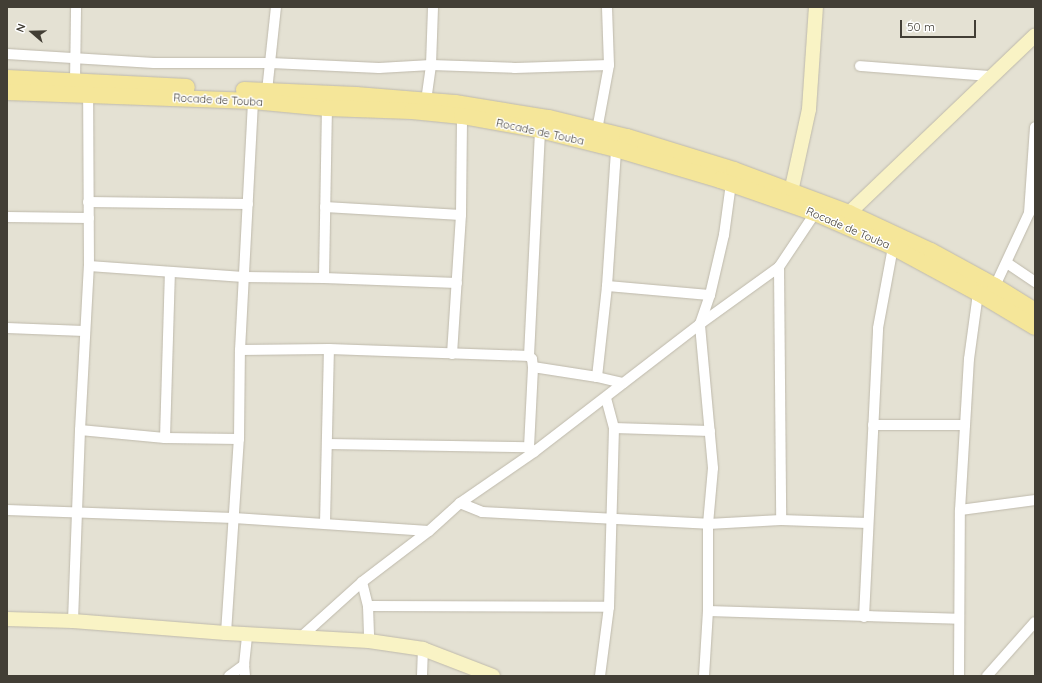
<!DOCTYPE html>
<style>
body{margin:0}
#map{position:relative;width:1042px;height:683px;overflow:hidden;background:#f0eee4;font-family:Quicksand,sans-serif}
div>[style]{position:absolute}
.residential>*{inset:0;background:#e4e1d3}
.roads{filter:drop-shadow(0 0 1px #beb9ab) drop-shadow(0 0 1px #beb9ab)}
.street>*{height:10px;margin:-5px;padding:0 5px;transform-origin:5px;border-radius:5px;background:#fff}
.secondary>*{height:14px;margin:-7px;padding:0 7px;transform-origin:7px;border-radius:7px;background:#f9f3c5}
.primary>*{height:16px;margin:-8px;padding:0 8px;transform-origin:8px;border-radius:8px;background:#f5e699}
span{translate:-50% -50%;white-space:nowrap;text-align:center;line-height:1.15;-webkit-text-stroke:3px #fff;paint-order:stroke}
.street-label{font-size:11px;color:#423e35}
.frame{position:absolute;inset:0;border:8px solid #423e35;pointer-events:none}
.north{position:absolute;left:12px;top:12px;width:40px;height:40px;-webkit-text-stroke:3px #fff;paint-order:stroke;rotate:290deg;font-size:11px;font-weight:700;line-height:16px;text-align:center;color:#423e35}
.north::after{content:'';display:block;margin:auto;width:14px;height:18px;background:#423e35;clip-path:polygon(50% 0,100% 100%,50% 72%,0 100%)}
.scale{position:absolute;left:900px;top:20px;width:76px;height:18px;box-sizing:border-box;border:2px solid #423e35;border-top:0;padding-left:5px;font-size:12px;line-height:14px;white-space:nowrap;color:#423e35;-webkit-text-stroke:3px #fff;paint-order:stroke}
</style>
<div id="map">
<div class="residential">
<div style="clip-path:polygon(7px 7px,1035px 7px,1035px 676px,7px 676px)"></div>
</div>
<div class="roads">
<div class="street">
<div style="left:7px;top:54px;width:147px;rotate:3.5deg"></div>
<div style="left:154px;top:63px;width:117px"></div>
<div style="left:271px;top:63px;width:108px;rotate:2.7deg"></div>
<div style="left:379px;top:68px;width:52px;rotate:-3.3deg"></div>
<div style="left:431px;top:65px;width:84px;rotate:2deg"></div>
<div style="left:515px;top:68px;width:94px;rotate:-1.8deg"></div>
<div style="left:860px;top:66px;width:131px;rotate:4.4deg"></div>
<div style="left:75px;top:82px;width:75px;rotate:-89.2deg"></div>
<div style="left:267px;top:91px;width:84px;rotate:-83.9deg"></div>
<div style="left:426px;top:101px;width:36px;rotate:-82deg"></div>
<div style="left:431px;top:65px;width:58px;rotate:-88deg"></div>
<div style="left:597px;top:130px;width:66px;rotate:-79.5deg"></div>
<div style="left:609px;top:65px;width:58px;rotate:-92deg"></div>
<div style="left:88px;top:202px;width:160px;rotate:0.7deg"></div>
<div style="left:325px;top:207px;width:136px;rotate:3.4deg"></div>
<div style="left:7px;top:217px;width:82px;rotate:0.7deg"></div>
<div style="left:1007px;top:263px;width:34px;rotate:34deg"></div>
<div style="left:89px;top:266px;width:155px;rotate:4.1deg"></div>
<div style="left:244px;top:277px;width:80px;rotate:0.7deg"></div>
<div style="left:324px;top:278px;width:133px;rotate:2.2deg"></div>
<div style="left:779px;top:267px;width:253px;rotate:89.5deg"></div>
<div style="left:324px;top:278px;width:170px;rotate:-89deg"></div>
<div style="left:607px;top:286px;width:103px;rotate:5deg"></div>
<div style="left:995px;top:286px;width:81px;rotate:-65deg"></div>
<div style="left:1029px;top:213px;width:86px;rotate:-86deg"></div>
<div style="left:7px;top:328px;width:77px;rotate:2.2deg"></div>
<div style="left:240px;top:350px;width:89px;rotate:-0.6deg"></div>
<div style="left:329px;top:349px;width:200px;rotate:2deg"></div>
<div style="left:452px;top:354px;width:139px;rotate:-86.3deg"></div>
<div style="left:461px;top:215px;width:99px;rotate:-89.4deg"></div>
<div style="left:533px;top:367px;width:65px;rotate:8.9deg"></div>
<div style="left:597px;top:377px;width:27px;rotate:13deg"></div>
<div style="left:597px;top:377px;width:92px;rotate:-83.7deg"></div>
<div style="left:607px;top:286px;width:137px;rotate:-86.2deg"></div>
<div style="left:873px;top:425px;width:92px"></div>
<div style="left:614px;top:428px;width:96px;rotate:1.8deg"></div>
<div style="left:80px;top:430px;width:85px;rotate:5.4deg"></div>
<div style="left:165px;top:438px;width:74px;rotate:0.8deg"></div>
<div style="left:165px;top:438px;width:166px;rotate:-88.3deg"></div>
<div style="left:327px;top:444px;width:202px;rotate:0.9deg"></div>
<div style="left:529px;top:447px;width:6px;rotate:45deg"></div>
<div style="left:529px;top:447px;width:80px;rotate:-87.1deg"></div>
<div style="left:533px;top:367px;width:8px;rotate:-97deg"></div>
<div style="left:532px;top:359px;width:4px;rotate:-135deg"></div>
<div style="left:529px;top:356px;width:226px;rotate:-87.2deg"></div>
<div style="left:460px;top:503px;width:24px;rotate:22deg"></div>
<div style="left:482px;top:512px;width:226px;rotate:3deg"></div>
<div style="left:708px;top:524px;width:73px;rotate:-3.1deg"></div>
<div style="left:781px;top:520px;width:87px;rotate:2deg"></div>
<div style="left:7px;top:510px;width:227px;rotate:2deg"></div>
<div style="left:234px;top:518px;width:195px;rotate:3.8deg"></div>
<div style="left:960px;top:510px;width:76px;rotate:-7.6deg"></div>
<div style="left:325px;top:523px;width:174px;rotate:-88.7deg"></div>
<div style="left:362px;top:582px;width:25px;rotate:76deg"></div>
<div style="left:368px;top:606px;width:35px;rotate:88deg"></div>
<div style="left:368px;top:606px;width:241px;rotate:0.2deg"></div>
<div style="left:708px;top:611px;width:250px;rotate:1.8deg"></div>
<div style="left:864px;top:617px;width:289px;rotate:-87.2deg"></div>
<div style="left:878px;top:328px;width:82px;rotate:-79.5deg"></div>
<div style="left:73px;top:621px;width:191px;rotate:-87.9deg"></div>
<div style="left:80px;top:430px;width:164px;rotate:-86.9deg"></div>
<div style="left:89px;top:266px;width:172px;rotate:-90.3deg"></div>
<div style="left:226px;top:633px;width:194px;rotate:-86.2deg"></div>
<div style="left:239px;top:439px;width:89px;rotate:-89.4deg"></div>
<div style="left:240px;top:350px;width:249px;rotate:-87deg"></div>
<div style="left:301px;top:637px;width:82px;rotate:-42deg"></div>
<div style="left:362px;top:582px;width:84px;rotate:-37.3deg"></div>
<div style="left:429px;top:531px;width:42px;rotate:-42.1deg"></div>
<div style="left:460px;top:503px;width:90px;rotate:-34.6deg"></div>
<div style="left:534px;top:452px;width:210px;rotate:-37.6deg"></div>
<div style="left:700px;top:324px;width:97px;rotate:-35.8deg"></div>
<div style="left:779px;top:267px;width:65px;rotate:-56.3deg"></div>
<div style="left:229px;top:676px;width:19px;rotate:-36deg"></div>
<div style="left:245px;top:676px;width:11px;rotate:-95deg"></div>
<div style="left:244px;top:665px;width:31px;rotate:-84deg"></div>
<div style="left:422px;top:676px;width:27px;rotate:-88deg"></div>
<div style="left:600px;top:676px;width:70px;rotate:-82.6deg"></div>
<div style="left:609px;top:607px;width:179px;rotate:-88.4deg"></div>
<div style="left:614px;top:428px;width:31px;rotate:-105deg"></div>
<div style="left:704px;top:676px;width:65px;rotate:-86.5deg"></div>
<div style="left:708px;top:611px;width:87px;rotate:-90deg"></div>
<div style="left:708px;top:524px;width:56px;rotate:-84.9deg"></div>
<div style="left:713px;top:468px;width:145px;rotate:-95.2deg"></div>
<div style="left:700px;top:324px;width:31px;rotate:-71deg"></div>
<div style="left:710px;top:295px;width:62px;rotate:-76.9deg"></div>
<div style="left:724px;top:235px;width:52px;rotate:-82.3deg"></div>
<div style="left:959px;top:676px;width:166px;rotate:-89.7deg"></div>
<div style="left:960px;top:510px;width:151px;rotate:-86.6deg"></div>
<div style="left:969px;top:359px;width:67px;rotate:-82.2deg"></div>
<div style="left:987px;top:676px;width:72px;rotate:-48.4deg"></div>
</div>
<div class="secondary">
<div style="left:789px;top:201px;width:94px;rotate:-77.7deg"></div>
<div style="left:809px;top:109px;width:102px;rotate:-86.1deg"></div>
<div style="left:849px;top:213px;width:257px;rotate:-43.7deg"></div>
<div style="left:7px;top:619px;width:66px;rotate:1.7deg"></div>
<div style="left:73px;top:621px;width:153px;rotate:4.5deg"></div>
<div style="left:226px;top:633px;width:143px;rotate:3.2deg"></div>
<div style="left:369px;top:641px;width:55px;rotate:8.4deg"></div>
<div style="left:423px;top:649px;width:75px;rotate:21.1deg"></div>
</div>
<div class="primary">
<div style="left:7px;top:78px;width:180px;rotate:2.9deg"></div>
<div style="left:244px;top:90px;width:112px;rotate:2.6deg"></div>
<div style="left:356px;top:95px;width:99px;rotate:4.6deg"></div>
<div style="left:455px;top:103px;width:95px;rotate:9.1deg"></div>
<div style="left:549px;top:118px;width:80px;rotate:13.7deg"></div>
<div style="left:627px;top:137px;width:112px;rotate:17.1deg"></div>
<div style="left:734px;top:170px;width:123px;rotate:20.5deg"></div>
<div style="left:849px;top:213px;width:90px;rotate:24.9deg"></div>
<div style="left:931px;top:251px;width:73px;rotate:28.7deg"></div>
<div style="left:995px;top:286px;width:47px;rotate:32deg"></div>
<div style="left:7px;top:92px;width:246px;rotate:2.1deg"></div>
<div style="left:253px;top:101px;width:74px;rotate:5.4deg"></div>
<div style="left:327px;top:108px;width:85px;rotate:2deg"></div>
<div style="left:412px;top:111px;width:50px;rotate:5.7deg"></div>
<div style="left:462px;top:116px;width:79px;rotate:10.2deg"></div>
<div style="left:540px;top:130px;width:78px;rotate:14deg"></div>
<div style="left:616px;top:149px;width:109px;rotate:16.6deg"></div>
<div style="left:720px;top:180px;width:101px;rotate:19.2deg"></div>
<div style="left:815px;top:213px;width:85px;rotate:23.6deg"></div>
<div style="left:893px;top:247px;width:97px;rotate:28.4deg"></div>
<div style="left:978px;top:293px;width:66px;rotate:30.8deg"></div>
</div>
</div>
<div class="street-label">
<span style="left:218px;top:100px;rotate:3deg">Rocade de Touba</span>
<span style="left:540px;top:132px;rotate:12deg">Rocade de Touba</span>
<span style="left:848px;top:228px;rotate:23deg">Rocade de Touba</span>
</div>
<div class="frame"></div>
<div class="north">N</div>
<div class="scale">50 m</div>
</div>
